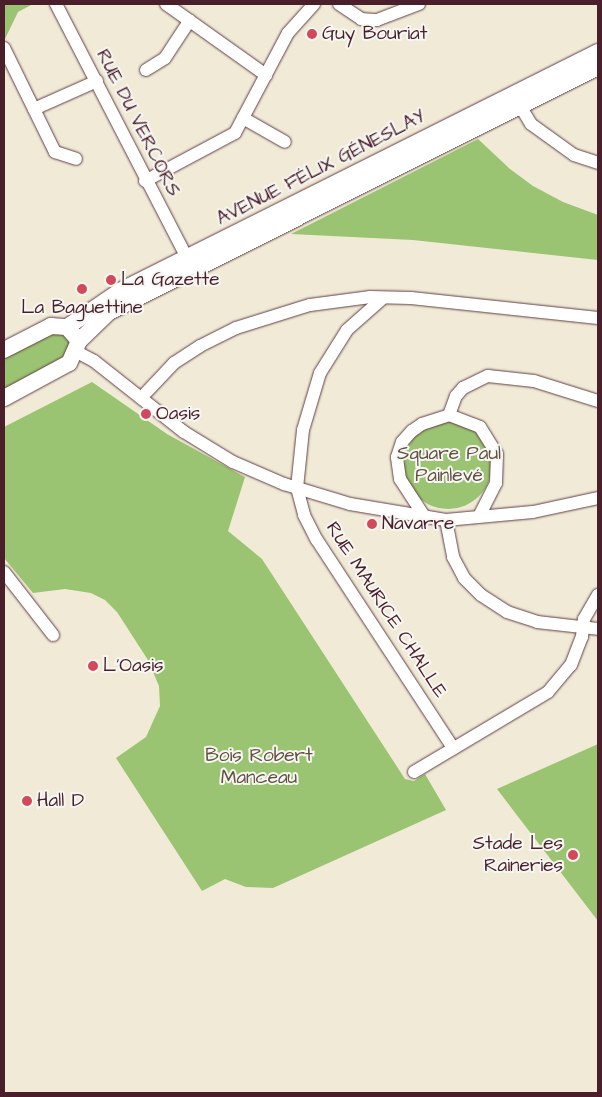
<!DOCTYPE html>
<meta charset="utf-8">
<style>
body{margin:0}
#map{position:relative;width:602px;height:1097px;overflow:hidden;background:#f0ead6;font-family:"Architects Daughter",sans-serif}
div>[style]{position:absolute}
.green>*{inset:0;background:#9ac471}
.round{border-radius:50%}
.roads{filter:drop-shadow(0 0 1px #633d45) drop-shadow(0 0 1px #633d45)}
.minor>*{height:12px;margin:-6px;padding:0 6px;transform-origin:6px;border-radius:6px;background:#fff}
.major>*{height:16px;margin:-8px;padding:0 8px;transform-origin:8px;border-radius:8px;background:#fff}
.dots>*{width:14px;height:14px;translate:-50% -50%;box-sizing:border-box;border:2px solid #f6f6f2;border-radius:50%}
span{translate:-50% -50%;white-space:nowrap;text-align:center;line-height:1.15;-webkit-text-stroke:4px #f6f6f2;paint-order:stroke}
.poi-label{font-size:19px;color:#4a1f2b}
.left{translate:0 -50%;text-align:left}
.right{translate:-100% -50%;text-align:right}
.street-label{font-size:19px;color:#4a1f2b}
.park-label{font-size:19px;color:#625140}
.frame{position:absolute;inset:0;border:5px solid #4a1f2b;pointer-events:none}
</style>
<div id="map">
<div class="green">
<div style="clip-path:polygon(4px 4px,33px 4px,18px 12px,4px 41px)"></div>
<div style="clip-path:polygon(478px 139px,510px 169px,533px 186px,563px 202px,598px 215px,598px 260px,413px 240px,291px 234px)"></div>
<div style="clip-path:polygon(51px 332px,63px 332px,70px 341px,64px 358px,4px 390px,4px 358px)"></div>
<div style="clip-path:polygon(92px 382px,167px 434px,245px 477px,228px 531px,262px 559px,405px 779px,414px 781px,425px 774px,446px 810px,273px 888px,246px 887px,225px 879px,202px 891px,116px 758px,146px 737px,160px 706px,159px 686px,148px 660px,117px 612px,105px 600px,91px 593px,65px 589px,33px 593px,4px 558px,4px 427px)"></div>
<div class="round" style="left:404px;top:421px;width:88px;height:88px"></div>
<div style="clip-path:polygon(598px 744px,598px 921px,497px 789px)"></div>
</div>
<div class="roads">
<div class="minor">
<div style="left:56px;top:4px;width:292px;rotate:62.7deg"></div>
<div style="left:166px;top:4px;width:123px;rotate:35.4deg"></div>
<div style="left:339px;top:4px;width:27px;rotate:34deg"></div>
<div style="left:361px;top:19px;width:16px;rotate:4deg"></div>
<div style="left:377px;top:20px;width:45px;rotate:-20.9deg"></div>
<div style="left:4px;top:48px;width:116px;rotate:63.9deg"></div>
<div style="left:55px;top:152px;width:22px;rotate:18deg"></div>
<div style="left:146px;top:70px;width:22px;rotate:-32deg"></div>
<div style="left:165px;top:58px;width:45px;rotate:-56.7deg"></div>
<div style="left:516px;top:99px;width:29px;rotate:59deg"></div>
<div style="left:531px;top:124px;width:53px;rotate:35.8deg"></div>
<div style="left:574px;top:155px;width:25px;rotate:18deg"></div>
<div style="left:34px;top:109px;width:69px;rotate:-24deg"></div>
<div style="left:243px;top:118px;width:48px;rotate:29.7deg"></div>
<div style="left:145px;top:181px;width:102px;rotate:-28.1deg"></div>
<div style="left:235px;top:133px;width:113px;rotate:-62.1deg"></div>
<div style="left:288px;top:33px;width:39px;rotate:-48deg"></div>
<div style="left:383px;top:298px;width:48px;rotate:138.4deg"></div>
<div style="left:347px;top:330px;width:51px;rotate:122.1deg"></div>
<div style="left:320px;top:373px;width:59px;rotate:106.6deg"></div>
<div style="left:303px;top:430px;width:58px;rotate:95.9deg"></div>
<div style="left:297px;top:488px;width:28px;rotate:75deg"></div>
<div style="left:304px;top:515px;width:28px;rotate:63deg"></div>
<div style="left:317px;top:540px;width:249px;rotate:56.8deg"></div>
<div style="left:77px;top:352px;width:19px;rotate:28deg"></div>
<div style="left:94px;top:361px;width:115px;rotate:38.3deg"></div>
<div style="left:184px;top:432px;width:57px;rotate:31.5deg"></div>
<div style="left:233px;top:462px;width:56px;rotate:23.3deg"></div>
<div style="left:284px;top:484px;width:69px;rotate:16.9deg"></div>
<div style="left:350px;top:504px;width:97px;rotate:9.5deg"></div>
<div style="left:446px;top:520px;width:87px;rotate:-5.3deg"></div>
<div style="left:533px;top:512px;width:66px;rotate:-12.2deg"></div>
<div style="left:141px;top:398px;width:48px;rotate:-46.7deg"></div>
<div style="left:174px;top:363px;width:31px;rotate:-33deg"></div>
<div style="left:200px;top:346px;width:40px;rotate:-26.6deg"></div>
<div style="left:236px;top:328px;width:77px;rotate:-17.3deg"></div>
<div style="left:310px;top:305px;width:61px;rotate:-7.6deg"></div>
<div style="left:370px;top:297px;width:41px;rotate:1.4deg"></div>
<div style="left:411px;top:298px;width:188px;rotate:6.1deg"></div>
<div style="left:449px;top:415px;width:20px;rotate:-70deg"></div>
<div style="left:456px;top:396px;width:11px;rotate:-49deg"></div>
<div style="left:463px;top:388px;width:28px;rotate:-26deg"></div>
<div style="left:488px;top:376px;width:46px;rotate:6.2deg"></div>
<div style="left:534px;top:381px;width:67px;rotate:17.4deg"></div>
<div style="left:424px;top:516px;width:44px;rotate:-123deg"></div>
<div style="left:400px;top:479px;width:22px;rotate:-98deg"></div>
<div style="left:397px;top:457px;width:16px;rotate:-72deg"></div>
<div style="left:402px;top:442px;width:15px;rotate:-48deg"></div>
<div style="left:412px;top:431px;width:12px;rotate:-35deg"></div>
<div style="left:422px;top:424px;width:28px;rotate:-18deg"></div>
<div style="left:449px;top:415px;width:33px;rotate:21deg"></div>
<div style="left:480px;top:427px;width:32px;rotate:58deg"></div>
<div style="left:497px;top:454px;width:29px;rotate:92deg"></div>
<div style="left:496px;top:483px;width:37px;rotate:117deg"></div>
<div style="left:446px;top:520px;width:38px;rotate:79deg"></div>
<div style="left:453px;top:557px;width:24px;rotate:62deg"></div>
<div style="left:464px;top:578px;width:24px;rotate:45deg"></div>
<div style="left:481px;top:595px;width:31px;rotate:33deg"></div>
<div style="left:507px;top:612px;width:32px;rotate:18deg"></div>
<div style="left:537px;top:622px;width:61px;rotate:6.5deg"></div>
<div style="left:4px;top:572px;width:80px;rotate:52.1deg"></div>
<div style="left:414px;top:772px;width:156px;rotate:-30.8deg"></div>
<div style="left:548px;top:692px;width:35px;rotate:-50deg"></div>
<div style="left:571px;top:665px;width:30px;rotate:-69deg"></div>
<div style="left:582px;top:637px;width:18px;rotate:-84deg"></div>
<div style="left:584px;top:619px;width:28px;rotate:-60deg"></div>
</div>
<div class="major">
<div style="left:67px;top:327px;width:64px;rotate:-34.2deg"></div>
<div style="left:120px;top:291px;width:534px;rotate:-26.57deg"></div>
<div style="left:79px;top:341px;width:42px;rotate:-44deg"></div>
<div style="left:109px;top:312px;width:547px;rotate:-26.61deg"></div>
<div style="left:4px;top:350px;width:53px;rotate:-27.1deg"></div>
<div style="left:51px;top:326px;width:16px;rotate:4deg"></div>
<div style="left:67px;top:327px;width:18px;rotate:49deg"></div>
<div style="left:79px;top:341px;width:24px;rotate:114deg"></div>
<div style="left:69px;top:363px;width:74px;rotate:151.7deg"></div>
</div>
</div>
<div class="dots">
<div style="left:312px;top:34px;background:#d1495b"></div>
<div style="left:111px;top:280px;background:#d1495b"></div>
<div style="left:82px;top:289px;background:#d1495b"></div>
<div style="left:146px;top:414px;background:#d1495b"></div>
<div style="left:372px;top:524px;background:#d1495b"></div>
<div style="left:93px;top:666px;background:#d1495b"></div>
<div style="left:27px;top:801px;background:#d1495b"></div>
<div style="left:573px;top:855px;background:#d1495b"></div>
</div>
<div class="poi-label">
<span class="left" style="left:322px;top:34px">Guy Bouriat</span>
<span class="left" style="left:121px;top:280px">La Gazette</span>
<span style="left:82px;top:308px">La Baguettine</span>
<span class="left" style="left:156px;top:414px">Oasis</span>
<span class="left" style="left:382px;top:524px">Navarre</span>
<span class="left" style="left:103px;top:666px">L'Oasis</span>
<span class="left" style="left:37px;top:801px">Hall D</span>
<span class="right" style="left:563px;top:855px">Stade Les<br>Raineries</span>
</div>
<div class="street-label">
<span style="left:138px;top:123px;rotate:63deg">RUE DU VERCORS</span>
<span style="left:321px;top:168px;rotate:-27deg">AVENUE FÉLIX GÉNESLAY</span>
<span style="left:386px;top:610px;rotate:57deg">RUE MAURICE CHALLE</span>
</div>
<div class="park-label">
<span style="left:449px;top:465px">Square Paul<br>Painlevé</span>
<span style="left:259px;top:767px">Bois Robert<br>Manceau</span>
</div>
<div class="frame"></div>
</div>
